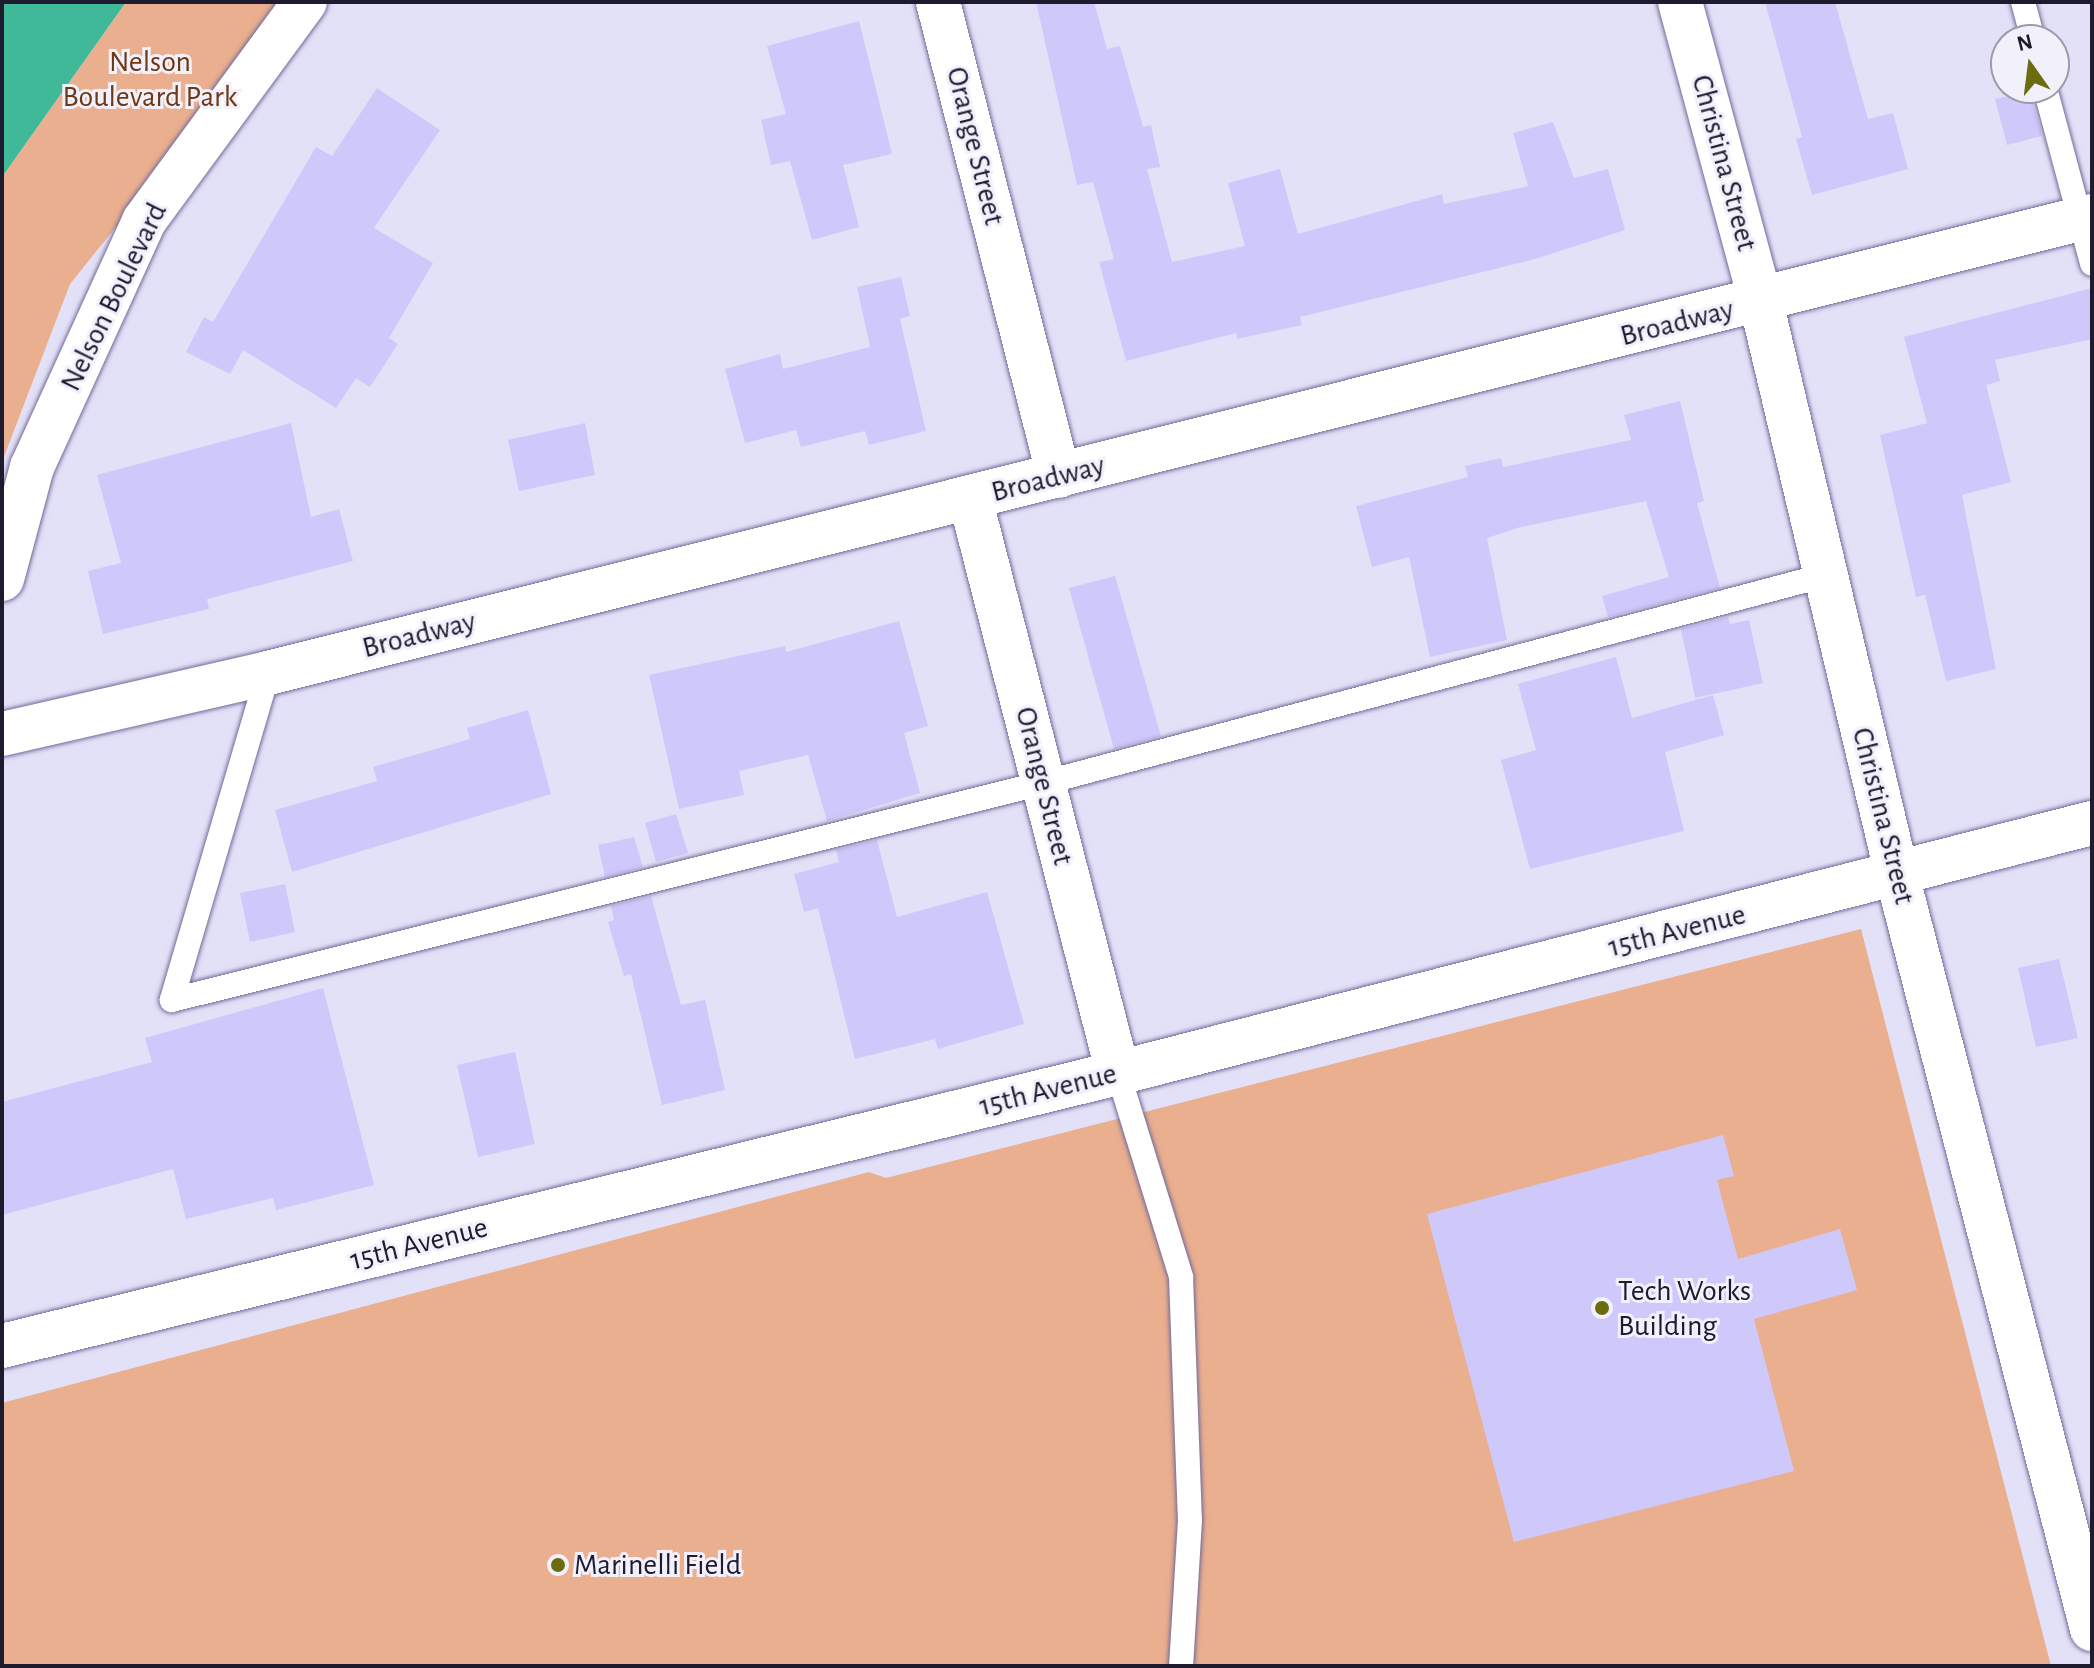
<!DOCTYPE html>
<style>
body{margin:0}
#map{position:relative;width:2094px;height:1668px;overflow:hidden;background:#e3e1f7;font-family:"Alegreya Sans",sans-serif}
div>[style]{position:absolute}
.green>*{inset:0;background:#eaaf8e}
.water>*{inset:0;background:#3fb997}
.building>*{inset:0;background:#cfc8fb}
.roads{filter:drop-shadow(0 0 2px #726a9b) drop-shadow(0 0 2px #726a9b)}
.lane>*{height:24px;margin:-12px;padding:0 12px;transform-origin:12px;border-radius:12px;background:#fff}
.street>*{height:44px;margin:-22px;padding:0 22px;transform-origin:22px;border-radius:22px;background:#fff}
.secondary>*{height:44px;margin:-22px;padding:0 22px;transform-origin:22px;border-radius:22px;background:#fff}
.dots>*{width:22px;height:22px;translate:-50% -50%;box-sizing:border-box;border:4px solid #f1f0fb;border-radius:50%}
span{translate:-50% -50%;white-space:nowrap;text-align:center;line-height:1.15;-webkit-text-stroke:6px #f1f0fb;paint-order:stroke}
.park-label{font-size:30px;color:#6e3815}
.street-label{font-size:30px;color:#1e1b2f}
.poi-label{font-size:30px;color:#1e1b2f}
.left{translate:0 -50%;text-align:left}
.frame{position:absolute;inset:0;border:4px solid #1e1b2f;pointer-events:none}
.north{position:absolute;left:1990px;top:24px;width:80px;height:80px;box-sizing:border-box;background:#f1f0fb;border:2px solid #9d9ba9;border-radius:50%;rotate:346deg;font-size:22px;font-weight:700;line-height:32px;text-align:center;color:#1e1b2f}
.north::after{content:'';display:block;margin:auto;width:28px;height:36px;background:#6a6c0e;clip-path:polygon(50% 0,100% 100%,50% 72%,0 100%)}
</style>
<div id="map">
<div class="green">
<div style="clip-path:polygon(126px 2px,280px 2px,202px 120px,70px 284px,2px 462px,2px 177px)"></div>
<div style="clip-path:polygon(1861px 929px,2051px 1666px,2px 1666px,2px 1403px,869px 1172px,886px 1178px)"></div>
</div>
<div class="water">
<div style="clip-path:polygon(2px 2px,126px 2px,2px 177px)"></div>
</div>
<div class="building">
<div style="clip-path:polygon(1036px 2px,1094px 2px,1107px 49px,1120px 46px,1143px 127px,1151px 125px,1160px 167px,1147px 169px,1172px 262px,1245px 246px,1228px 183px,1280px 169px,1298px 234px,1442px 194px,1444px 204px,1528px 186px,1513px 133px,1553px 122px,1574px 178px,1608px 169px,1625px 230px,1535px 259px,1300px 317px,1302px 325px,1237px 339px,1236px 333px,1126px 361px,1099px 262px,1114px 259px,1093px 182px,1077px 185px)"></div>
<div style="clip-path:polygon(1765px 2px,1835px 2px,1868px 119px,1893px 113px,1908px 169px,1812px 195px,1796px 139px,1802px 137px)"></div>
<div style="clip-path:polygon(859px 21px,892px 154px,843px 165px,859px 227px,812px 240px,790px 161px,771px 165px,761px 120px,786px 114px,767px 46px)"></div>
<div style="clip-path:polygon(377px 88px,440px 130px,374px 228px,433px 263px,389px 338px,398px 344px,370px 387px,356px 378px,336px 408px,243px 350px,230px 374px,186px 352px,204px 317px,213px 322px,316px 147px,332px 156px)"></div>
<div style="clip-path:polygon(2030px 91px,2042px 136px,2007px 145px,1995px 99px)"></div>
<div style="clip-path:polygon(901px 277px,910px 316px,900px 319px,926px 431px,869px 445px,865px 431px,801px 447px,796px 430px,745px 443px,725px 369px,780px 354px,783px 369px,870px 347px,857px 287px)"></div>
<div style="clip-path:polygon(2092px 288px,2092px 339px,1995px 360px,2000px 381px,1986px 385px,2011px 482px,1962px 495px,1996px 669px,1946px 681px,1925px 595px,1916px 597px,1880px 435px,1927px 423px,1904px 337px)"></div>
<div style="clip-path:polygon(1680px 401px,1704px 501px,1697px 503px,1720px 588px,1608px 617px,1602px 596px,1669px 577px,1646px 501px,1517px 528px,1487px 538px,1507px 640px,1430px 657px,1409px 557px,1372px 567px,1356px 506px,1468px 477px,1465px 466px,1501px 458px,1503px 467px,1631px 440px,1624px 415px)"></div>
<div style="clip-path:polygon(291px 423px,311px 517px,339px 509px,353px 561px,207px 599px,209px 609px,103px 634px,88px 571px,121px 563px,97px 475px)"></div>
<div style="clip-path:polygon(585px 423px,595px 475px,519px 491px,508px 440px)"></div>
<div style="clip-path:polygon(1115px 576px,1161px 736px,1114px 749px,1069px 588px)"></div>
<div style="clip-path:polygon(1728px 617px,1730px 624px,1749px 620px,1763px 683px,1695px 698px,1681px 629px)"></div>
<div style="clip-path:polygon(899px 621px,928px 726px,904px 733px,920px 793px,827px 821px,808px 755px,739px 771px,744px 795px,679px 809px,649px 675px,785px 646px,786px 652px)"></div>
<div style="clip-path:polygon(1616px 657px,1632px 718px,1713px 695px,1724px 735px,1665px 752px,1684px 831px,1530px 869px,1501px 760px,1536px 750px,1518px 684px)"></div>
<div style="clip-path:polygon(528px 710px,551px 794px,292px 872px,275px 810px,377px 781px,373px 767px,470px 739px,467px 728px)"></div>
<div style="clip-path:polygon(676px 814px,688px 853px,656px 862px,645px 823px)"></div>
<div style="clip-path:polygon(634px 837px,643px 867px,605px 877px,598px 845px)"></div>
<div style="clip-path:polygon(877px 840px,897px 917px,987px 892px,1024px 1024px,938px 1049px,935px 1039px,855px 1059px,818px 908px,804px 912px,794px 874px,839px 862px,836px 850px)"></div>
<div style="clip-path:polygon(285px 884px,295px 932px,250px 942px,240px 893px)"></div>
<div style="clip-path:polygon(651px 896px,681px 1005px,705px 1000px,725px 1090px,662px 1105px,631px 974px,624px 976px,608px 922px,614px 920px,611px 906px)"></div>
<div style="clip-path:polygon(2059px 959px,2078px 1038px,2036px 1047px,2018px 968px)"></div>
<div style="clip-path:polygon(323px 988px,374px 1185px,276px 1210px,273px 1198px,186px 1219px,173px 1169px,2px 1215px,2px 1102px,152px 1062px,145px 1038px)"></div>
<div style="clip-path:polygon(515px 1052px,535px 1144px,478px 1157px,457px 1065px)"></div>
<div style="clip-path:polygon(1723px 1135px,1734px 1176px,1717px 1180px,1738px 1259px,1840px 1229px,1857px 1290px,1754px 1319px,1794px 1471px,1514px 1542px,1427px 1214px)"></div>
</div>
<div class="roads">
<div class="lane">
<div style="left:2023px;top:2px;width:39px;rotate:75deg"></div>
<div style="left:2045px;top:88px;width:182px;rotate:75deg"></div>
<div style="left:268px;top:673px;width:341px;rotate:106.4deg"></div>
<div style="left:172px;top:1000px;width:898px;rotate:-13.99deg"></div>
<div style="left:1043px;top:783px;width:810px;rotate:-14.88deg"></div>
<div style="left:1118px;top:1073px;width:214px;rotate:72.8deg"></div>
<div style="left:1181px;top:1277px;width:243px;rotate:87.9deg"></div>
<div style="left:1190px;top:1520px;width:146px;rotate:93.5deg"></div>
</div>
<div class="street">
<div style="left:938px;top:2px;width:489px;rotate:75.7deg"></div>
<div style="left:1680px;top:2px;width:311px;rotate:74.9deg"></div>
<div style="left:1761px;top:302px;width:589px;rotate:76.65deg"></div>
<div style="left:1897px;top:875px;width:779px;rotate:75.5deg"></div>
<div style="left:970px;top:498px;width:594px;rotate:75.57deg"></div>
<div style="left:2px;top:579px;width:116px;rotate:-75deg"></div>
<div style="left:32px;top:467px;width:270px;rotate:-65.5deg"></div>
<div style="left:144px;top:221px;width:272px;rotate:-53.7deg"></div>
<div style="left:2px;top:734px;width:273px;rotate:-12.9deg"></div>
<div style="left:268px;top:673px;width:1880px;rotate:-14.07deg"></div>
</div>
<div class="secondary">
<div style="left:2px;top:1346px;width:1149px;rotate:-13.75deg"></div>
<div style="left:1118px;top:1073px;width:1006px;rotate:-14.4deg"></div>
</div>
</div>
<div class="dots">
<div style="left:1602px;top:1308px;background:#6a6c0e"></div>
<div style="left:558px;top:1565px;background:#6a6c0e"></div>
</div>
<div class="park-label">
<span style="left:150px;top:79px">Nelson<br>Boulevard Park</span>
</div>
<div class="street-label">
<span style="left:975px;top:146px;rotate:76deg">Orange Street</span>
<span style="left:1724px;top:163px;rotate:75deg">Christina Street</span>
<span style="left:114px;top:297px;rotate:-64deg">Nelson Boulevard</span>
<span style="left:1677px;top:323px;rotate:-14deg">Broadway</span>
<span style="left:1048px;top:479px;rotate:-14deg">Broadway</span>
<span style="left:419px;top:635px;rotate:-14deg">Broadway</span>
<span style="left:1044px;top:786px;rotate:76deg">Orange Street</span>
<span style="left:1883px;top:816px;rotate:76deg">Christina Street</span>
<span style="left:1677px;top:931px;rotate:-14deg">15th Avenue</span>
<span style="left:1048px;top:1090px;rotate:-14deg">15th Avenue</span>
<span style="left:419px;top:1244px;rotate:-14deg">15th Avenue</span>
</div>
<div class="poi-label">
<span class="left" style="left:1618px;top:1308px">Tech Works<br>Building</span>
<span class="left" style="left:574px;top:1565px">Marinelli Field</span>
</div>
<div class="frame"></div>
<div class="north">N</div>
</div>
